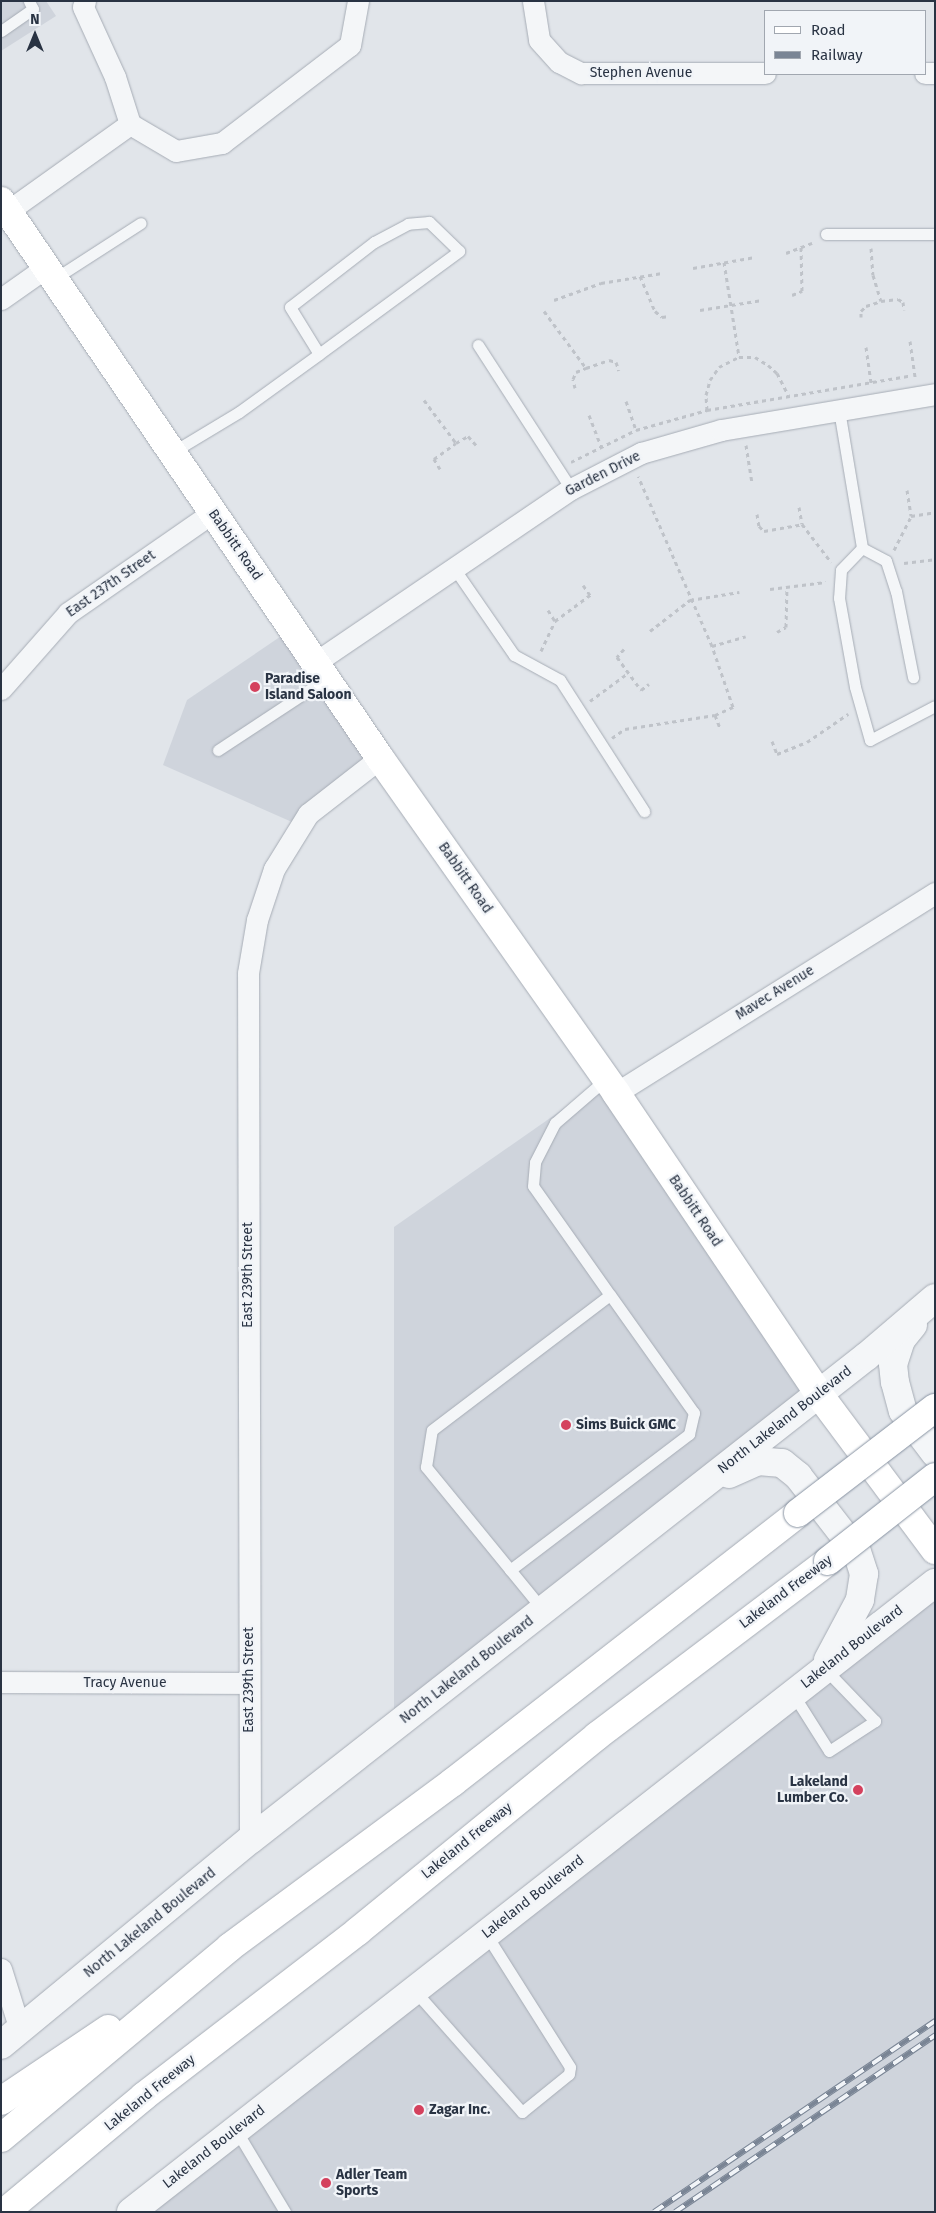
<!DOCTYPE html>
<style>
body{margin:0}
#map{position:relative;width:936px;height:2213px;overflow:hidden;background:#e1e5ea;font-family:"Fira Sans",sans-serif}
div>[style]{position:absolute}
.built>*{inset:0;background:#cfd4dc}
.path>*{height:3px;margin-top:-1.5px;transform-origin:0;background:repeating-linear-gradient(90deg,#bfc3c9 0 4px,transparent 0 8px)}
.roads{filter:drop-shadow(0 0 1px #a6acb5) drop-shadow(0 0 1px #a6acb5)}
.service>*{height:11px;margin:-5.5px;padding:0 5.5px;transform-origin:5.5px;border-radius:5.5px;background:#f4f6f8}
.minor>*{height:21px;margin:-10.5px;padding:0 10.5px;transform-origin:10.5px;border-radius:10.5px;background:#f4f6f8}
.tertiary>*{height:28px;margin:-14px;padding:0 14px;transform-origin:14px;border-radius:14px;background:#f4f6f8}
.secondary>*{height:28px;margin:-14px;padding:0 14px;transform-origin:14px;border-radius:14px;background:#fff}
.motorway>*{height:28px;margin:-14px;padding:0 14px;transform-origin:14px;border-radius:14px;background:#fff}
.rail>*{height:5.5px;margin-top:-2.75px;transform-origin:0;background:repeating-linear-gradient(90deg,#f1f4f8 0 11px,#7a8595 0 22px);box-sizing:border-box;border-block:1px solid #7a8595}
.bridges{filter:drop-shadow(0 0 1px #8893a2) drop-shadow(0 0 1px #8893a2)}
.motorway-bridge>*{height:28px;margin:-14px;padding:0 14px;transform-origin:14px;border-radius:14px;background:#fff}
.dots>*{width:14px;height:14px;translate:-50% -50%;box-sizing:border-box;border:2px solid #f1f4f8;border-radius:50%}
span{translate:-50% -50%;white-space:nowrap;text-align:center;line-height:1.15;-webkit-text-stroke:4.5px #f1f4f8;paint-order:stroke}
.street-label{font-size:14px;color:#293343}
.poi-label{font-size:14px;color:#293343;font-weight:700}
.left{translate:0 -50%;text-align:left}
.right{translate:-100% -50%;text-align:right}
.frame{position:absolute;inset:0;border:2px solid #293343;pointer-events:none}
.legend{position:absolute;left:764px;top:10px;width:162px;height:65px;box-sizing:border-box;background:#f1f4f8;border:1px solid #a1a7b0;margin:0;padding:6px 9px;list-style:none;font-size:15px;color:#293343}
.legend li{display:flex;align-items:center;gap:10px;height:25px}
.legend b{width:25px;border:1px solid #a1a7b0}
.north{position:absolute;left:10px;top:10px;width:50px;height:50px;-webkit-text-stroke:4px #f1f4f8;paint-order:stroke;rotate:0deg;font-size:14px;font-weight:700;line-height:20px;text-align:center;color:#293343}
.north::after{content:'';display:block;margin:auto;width:18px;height:22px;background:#293343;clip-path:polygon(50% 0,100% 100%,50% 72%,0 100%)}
</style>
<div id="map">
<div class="built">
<div style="clip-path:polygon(1px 1px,46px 1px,56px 16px,1px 51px)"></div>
<div style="clip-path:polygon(293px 628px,380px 758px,301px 826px,163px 765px,187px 700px)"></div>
<div style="clip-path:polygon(606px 1079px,818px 1393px,394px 1727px,394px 1227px)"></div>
<div style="clip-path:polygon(935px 1583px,935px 2212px,131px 2212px)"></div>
</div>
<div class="path">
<div style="left:871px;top:248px;width:27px;rotate:86deg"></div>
<div style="left:873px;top:275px;width:27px;rotate:73deg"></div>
<div style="left:786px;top:253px;width:28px;rotate:-21deg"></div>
<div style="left:724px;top:262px;width:96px;rotate:81deg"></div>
<div style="left:693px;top:268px;width:63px;rotate:-10.1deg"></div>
<div style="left:640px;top:276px;width:38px;rotate:67deg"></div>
<div style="left:655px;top:311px;width:9px;rotate:41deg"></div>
<div style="left:662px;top:317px;width:7px;rotate:-8deg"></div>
<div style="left:792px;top:295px;width:11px;rotate:-22deg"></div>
<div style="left:802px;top:291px;width:44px;rotate:-91.3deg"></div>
<div style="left:554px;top:300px;width:50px;rotate:-19.9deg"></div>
<div style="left:601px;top:283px;width:62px;rotate:-9.3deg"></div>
<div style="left:700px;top:310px;width:63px;rotate:-9.2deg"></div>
<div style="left:544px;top:311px;width:71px;rotate:53.6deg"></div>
<div style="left:861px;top:317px;width:6px;rotate:-90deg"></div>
<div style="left:861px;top:311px;width:7px;rotate:-45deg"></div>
<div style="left:866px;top:306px;width:16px;rotate:-18deg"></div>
<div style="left:881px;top:301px;width:17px;rotate:-7deg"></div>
<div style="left:898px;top:299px;width:6px;rotate:31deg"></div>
<div style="left:903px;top:302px;width:8px;rotate:83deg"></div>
<div style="left:910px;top:341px;width:37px;rotate:82deg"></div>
<div style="left:866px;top:347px;width:37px;rotate:82deg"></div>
<div style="left:575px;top:388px;width:9px;rotate:-103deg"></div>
<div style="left:573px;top:379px;width:8px;rotate:-67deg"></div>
<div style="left:576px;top:372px;width:11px;rotate:-22deg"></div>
<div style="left:586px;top:368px;width:24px;rotate:-19deg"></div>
<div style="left:609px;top:360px;width:7px;rotate:16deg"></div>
<div style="left:616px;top:362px;width:9px;rotate:72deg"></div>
<div style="left:424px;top:400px;width:54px;rotate:53.3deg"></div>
<div style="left:626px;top:401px;width:31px;rotate:71deg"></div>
<div style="left:707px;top:410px;width:15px;rotate:-94deg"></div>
<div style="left:706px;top:395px;width:16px;rotate:-75deg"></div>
<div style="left:710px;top:380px;width:16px;rotate:-55deg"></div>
<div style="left:719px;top:367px;width:22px;rotate:-27deg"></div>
<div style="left:739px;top:357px;width:16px"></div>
<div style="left:755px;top:357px;width:15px;rotate:32deg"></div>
<div style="left:768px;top:365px;width:12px;rotate:42deg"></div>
<div style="left:777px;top:373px;width:25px;rotate:63deg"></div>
<div style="left:589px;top:415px;width:34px;rotate:69deg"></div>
<div style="left:746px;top:445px;width:38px;rotate:81deg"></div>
<div style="left:571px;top:462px;width:72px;rotate:-26.2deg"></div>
<div style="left:636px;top:430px;width:74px;rotate:-15.7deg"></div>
<div style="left:707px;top:410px;width:205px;rotate:-9.6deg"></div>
<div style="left:440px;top:469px;width:12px;rotate:-121deg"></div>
<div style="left:434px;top:459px;width:27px;rotate:-36deg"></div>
<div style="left:456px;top:443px;width:14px;rotate:-30deg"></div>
<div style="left:468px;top:436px;width:12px;rotate:48deg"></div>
<div style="left:907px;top:490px;width:26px;rotate:81deg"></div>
<div style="left:799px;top:507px;width:17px;rotate:80deg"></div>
<div style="left:802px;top:524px;width:48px;rotate:52.7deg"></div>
<div style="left:757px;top:514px;width:12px;rotate:81deg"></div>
<div style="left:759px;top:526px;width:7px;rotate:45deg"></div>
<div style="left:764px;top:531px;width:39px;rotate:-10deg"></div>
<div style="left:894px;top:550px;width:38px;rotate:-63deg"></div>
<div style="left:911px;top:516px;width:24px;rotate:-9deg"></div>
<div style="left:904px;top:563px;width:31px;rotate:-7deg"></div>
<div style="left:770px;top:589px;width:56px;rotate:-7.1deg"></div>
<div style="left:548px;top:610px;width:13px;rotate:58deg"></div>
<div style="left:650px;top:631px;width:51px;rotate:-37.8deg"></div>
<div style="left:690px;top:600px;width:50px;rotate:-9.3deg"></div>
<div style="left:777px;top:632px;width:10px;rotate:-29deg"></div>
<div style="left:786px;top:627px;width:41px;rotate:-88.6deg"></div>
<div style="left:712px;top:646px;width:35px;rotate:-16deg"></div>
<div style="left:624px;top:649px;width:11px;rotate:131deg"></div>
<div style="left:617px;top:657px;width:41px;rotate:54deg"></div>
<div style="left:641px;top:690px;width:10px;rotate:-37deg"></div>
<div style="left:541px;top:651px;width:33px;rotate:-65deg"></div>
<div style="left:555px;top:621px;width:44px;rotate:-36.6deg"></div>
<div style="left:590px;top:595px;width:12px;rotate:-125deg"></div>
<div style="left:590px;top:701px;width:47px;rotate:-36.4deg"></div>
<div style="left:715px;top:715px;width:14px;rotate:69deg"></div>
<div style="left:612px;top:738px;width:16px;rotate:-35deg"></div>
<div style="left:625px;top:729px;width:91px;rotate:-8.8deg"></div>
<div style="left:715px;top:715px;width:20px;rotate:-24deg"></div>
<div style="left:733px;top:707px;width:65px;rotate:-109deg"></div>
<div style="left:712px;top:646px;width:185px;rotate:-113.5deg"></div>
<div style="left:772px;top:741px;width:14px;rotate:69deg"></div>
<div style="left:777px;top:754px;width:32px;rotate:-22deg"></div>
<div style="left:807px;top:742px;width:50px;rotate:-34.3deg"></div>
</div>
<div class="roads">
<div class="service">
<div style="left:1px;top:31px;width:39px;rotate:-35deg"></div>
<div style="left:33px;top:9px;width:9px;rotate:-117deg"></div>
<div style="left:826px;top:234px;width:109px"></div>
<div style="left:54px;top:279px;width:103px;rotate:-32.8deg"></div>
<div style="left:478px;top:345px;width:171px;rotate:57.1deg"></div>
<div style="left:839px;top:410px;width:140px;rotate:80.5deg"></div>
<div style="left:862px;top:548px;width:30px;rotate:134deg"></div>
<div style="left:841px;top:570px;width:28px;rotate:94deg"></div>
<div style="left:839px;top:598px;width:90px;rotate:79.8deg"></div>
<div style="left:855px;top:687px;width:55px;rotate:74.2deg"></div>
<div style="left:870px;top:740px;width:73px;rotate:-27.6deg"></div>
<div style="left:171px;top:453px;width:79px;rotate:-31.1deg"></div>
<div style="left:239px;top:412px;width:99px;rotate:-35.9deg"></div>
<div style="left:319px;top:354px;width:174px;rotate:-36.3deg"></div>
<div style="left:459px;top:251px;width:42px;rotate:-136deg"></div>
<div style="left:429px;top:222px;width:21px;rotate:175deg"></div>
<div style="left:408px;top:224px;width:38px;rotate:152deg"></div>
<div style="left:374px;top:242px;width:106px;rotate:142.3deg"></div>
<div style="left:290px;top:307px;width:55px;rotate:58.3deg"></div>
<div style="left:862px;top:548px;width:27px;rotate:28deg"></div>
<div style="left:886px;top:561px;width:32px;rotate:72deg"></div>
<div style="left:896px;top:591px;width:88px;rotate:78.8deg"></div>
<div style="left:454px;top:568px;width:106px;rotate:55.4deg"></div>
<div style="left:514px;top:655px;width:52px;rotate:28.5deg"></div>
<div style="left:560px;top:680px;width:156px;rotate:57.3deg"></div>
<div style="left:218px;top:750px;width:131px;rotate:-33.4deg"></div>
<div style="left:510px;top:1570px;width:225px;rotate:-37.2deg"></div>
<div style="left:689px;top:1434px;width:22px;rotate:-77deg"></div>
<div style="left:694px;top:1413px;width:145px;rotate:-125.4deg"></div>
<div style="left:543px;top:1610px;width:185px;rotate:-129.3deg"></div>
<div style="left:426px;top:1467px;width:37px;rotate:-81deg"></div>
<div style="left:432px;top:1430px;width:223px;rotate:-37.2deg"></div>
<div style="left:610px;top:1295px;width:133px;rotate:-125.2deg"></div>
<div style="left:533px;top:1186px;width:24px;rotate:-85deg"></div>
<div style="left:535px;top:1162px;width:44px;rotate:-62.9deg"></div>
<div style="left:555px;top:1123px;width:67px;rotate:-40.8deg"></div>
<div style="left:793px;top:1694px;width:67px;rotate:57.7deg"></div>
<div style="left:829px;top:1751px;width:55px;rotate:-33.1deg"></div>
<div style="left:875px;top:1721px;width:74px;rotate:-133.9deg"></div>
<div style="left:414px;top:1990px;width:163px;rotate:48.5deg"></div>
<div style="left:522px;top:2112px;width:60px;rotate:-39deg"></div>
<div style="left:569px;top:2074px;width:7px;rotate:-82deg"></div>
<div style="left:570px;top:2067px;width:157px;rotate:-122.3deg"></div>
<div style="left:236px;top:2130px;width:96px;rotate:59.1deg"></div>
</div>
<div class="minor">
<div style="left:85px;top:1px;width:6px;rotate:108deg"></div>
<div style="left:83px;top:7px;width:77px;rotate:65.4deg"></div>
<div style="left:115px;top:77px;width:49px;rotate:72.3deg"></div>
<div style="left:130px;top:124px;width:53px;rotate:30.4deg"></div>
<div style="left:176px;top:151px;width:47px;rotate:-9.9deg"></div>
<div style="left:222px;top:143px;width:161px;rotate:-37.4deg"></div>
<div style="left:350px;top:45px;width:45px;rotate:-79.7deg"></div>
<div style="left:533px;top:1px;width:39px;rotate:81deg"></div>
<div style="left:539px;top:40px;width:30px;rotate:48deg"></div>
<div style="left:559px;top:62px;width:25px;rotate:27deg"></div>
<div style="left:581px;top:73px;width:184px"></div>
<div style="left:925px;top:73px;width:10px"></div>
<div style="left:8px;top:211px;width:150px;rotate:-35.5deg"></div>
<div style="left:1px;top:299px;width:54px;rotate:-35.2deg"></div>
<div style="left:316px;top:662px;width:308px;rotate:-34.2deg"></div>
<div style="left:571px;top:489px;width:79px;rotate:-27.2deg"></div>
<div style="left:641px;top:453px;width:83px;rotate:-16deg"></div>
<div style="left:721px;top:430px;width:217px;rotate:-9.5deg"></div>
<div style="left:1px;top:689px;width:101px;rotate:-48.6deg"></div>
<div style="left:68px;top:613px;width:175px;rotate:-34.8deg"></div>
<div style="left:616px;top:1093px;width:377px;rotate:-32.1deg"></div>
<div style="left:1px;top:1682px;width:247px;rotate:0.2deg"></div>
<div style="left:250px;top:1840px;width:867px;rotate:-90.13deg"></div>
<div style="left:248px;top:973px;width:54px;rotate:-80.4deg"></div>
<div style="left:257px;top:920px;width:54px;rotate:-71.6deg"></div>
<div style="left:274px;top:869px;width:65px;rotate:-58.3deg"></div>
<div style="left:308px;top:814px;width:91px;rotate:-37.9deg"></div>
<div style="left:1px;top:1969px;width:64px;rotate:72.7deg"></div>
</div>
<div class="tertiary">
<div style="left:913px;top:1325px;width:19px;rotate:129deg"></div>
<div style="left:901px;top:1340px;width:25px;rotate:108deg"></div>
<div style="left:893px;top:1364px;width:18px;rotate:84deg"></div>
<div style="left:895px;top:1382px;width:30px;rotate:75deg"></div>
<div style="left:903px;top:1411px;width:53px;rotate:52.7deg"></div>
<div style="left:729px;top:1474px;width:32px;rotate:-24deg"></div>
<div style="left:758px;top:1461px;width:24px;rotate:5deg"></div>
<div style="left:782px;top:1463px;width:21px;rotate:39deg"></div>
<div style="left:798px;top:1476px;width:96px;rotate:52.2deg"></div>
<div style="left:857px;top:1552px;width:23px;rotate:72deg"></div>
<div style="left:864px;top:1574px;width:26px;rotate:99deg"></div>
<div style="left:860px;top:1600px;width:68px;rotate:118.1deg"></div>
<div style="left:1px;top:2045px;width:323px;rotate:-39.5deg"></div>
<div style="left:250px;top:1840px;width:784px;rotate:-38.11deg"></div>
<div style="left:867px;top:1356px;width:89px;rotate:-40.5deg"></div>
<div style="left:131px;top:2212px;width:1021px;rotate:-38.04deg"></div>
</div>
<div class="secondary">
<div style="left:1px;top:201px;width:674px;rotate:55.77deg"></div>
<div style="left:380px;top:758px;width:410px;rotate:54.8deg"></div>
<div style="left:616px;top:1093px;width:362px;rotate:56deg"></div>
<div style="left:818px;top:1393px;width:196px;rotate:53.3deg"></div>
</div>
<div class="motorway">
<div style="left:1px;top:2101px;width:129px;rotate:-33.9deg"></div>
<div style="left:1px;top:2138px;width:298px;rotate:-39.8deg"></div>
<div style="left:230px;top:1947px;width:277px;rotate:-36.5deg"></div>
<div style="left:453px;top:1782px;width:437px;rotate:-37.9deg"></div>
<div style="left:5px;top:2212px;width:181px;rotate:-39.8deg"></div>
<div style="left:144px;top:2096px;width:270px;rotate:-37.6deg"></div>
<div style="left:358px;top:1931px;width:308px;rotate:-39.2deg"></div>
<div style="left:597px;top:1736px;width:290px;rotate:-37.1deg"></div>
</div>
</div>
<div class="rail">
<div style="left:654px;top:2212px;width:340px;rotate:-34.2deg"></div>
<div style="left:675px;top:2212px;width:315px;rotate:-34.2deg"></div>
</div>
<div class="bridges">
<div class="motorway-bridge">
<div style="left:798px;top:1513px;width:173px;rotate:-37.5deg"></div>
<div style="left:828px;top:1561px;width:136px;rotate:-38.1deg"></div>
</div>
</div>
<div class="dots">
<div style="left:255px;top:687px;background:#d4415d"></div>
<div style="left:566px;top:1425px;background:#d4415d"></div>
<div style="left:858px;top:1790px;background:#d4415d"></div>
<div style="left:419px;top:2110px;background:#d4415d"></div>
<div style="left:326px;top:2183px;background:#d4415d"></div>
</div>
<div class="street-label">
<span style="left:641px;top:73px">Stephen Avenue</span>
<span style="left:603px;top:474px;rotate:-27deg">Garden Drive</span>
<span style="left:235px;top:545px;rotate:55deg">Babbitt Road</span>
<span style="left:111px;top:584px;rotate:-35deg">East 237th Street</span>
<span style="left:465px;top:878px;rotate:55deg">Babbitt Road</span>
<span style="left:775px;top:993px;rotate:-32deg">Mavec Avenue</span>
<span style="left:695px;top:1211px;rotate:56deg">Babbitt Road</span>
<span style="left:248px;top:1275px;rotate:-90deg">East 239th Street</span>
<span style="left:785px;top:1420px;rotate:-38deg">North Lakeland Boulevard</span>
<span style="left:786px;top:1592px;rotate:-37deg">Lakeland Freeway</span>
<span style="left:852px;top:1647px;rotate:-38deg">Lakeland Boulevard</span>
<span style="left:467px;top:1670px;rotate:-38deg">North Lakeland Boulevard</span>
<span style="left:249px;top:1680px;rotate:-90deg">East 239th Street</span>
<span style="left:125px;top:1683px">Tracy Avenue</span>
<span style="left:467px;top:1841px;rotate:-39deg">Lakeland Freeway</span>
<span style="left:533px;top:1897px;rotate:-38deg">Lakeland Boulevard</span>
<span style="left:150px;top:1923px;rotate:-39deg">North Lakeland Boulevard</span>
<span style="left:150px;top:2093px;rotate:-39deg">Lakeland Freeway</span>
<span style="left:214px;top:2147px;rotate:-38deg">Lakeland Boulevard</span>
</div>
<div class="poi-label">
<span class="left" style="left:265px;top:687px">Paradise<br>Island Saloon</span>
<span class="left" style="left:576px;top:1425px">Sims Buick GMC</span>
<span class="right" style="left:848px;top:1790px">Lakeland<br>Lumber Co.</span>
<span class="left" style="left:429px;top:2110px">Zagar Inc.</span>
<span class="left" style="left:336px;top:2183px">Adler Team<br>Sports</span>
</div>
<div class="frame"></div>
<ul class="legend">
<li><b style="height:6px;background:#fff"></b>Road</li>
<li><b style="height:6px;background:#7a8595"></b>Railway</li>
</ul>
<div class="north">N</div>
</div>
